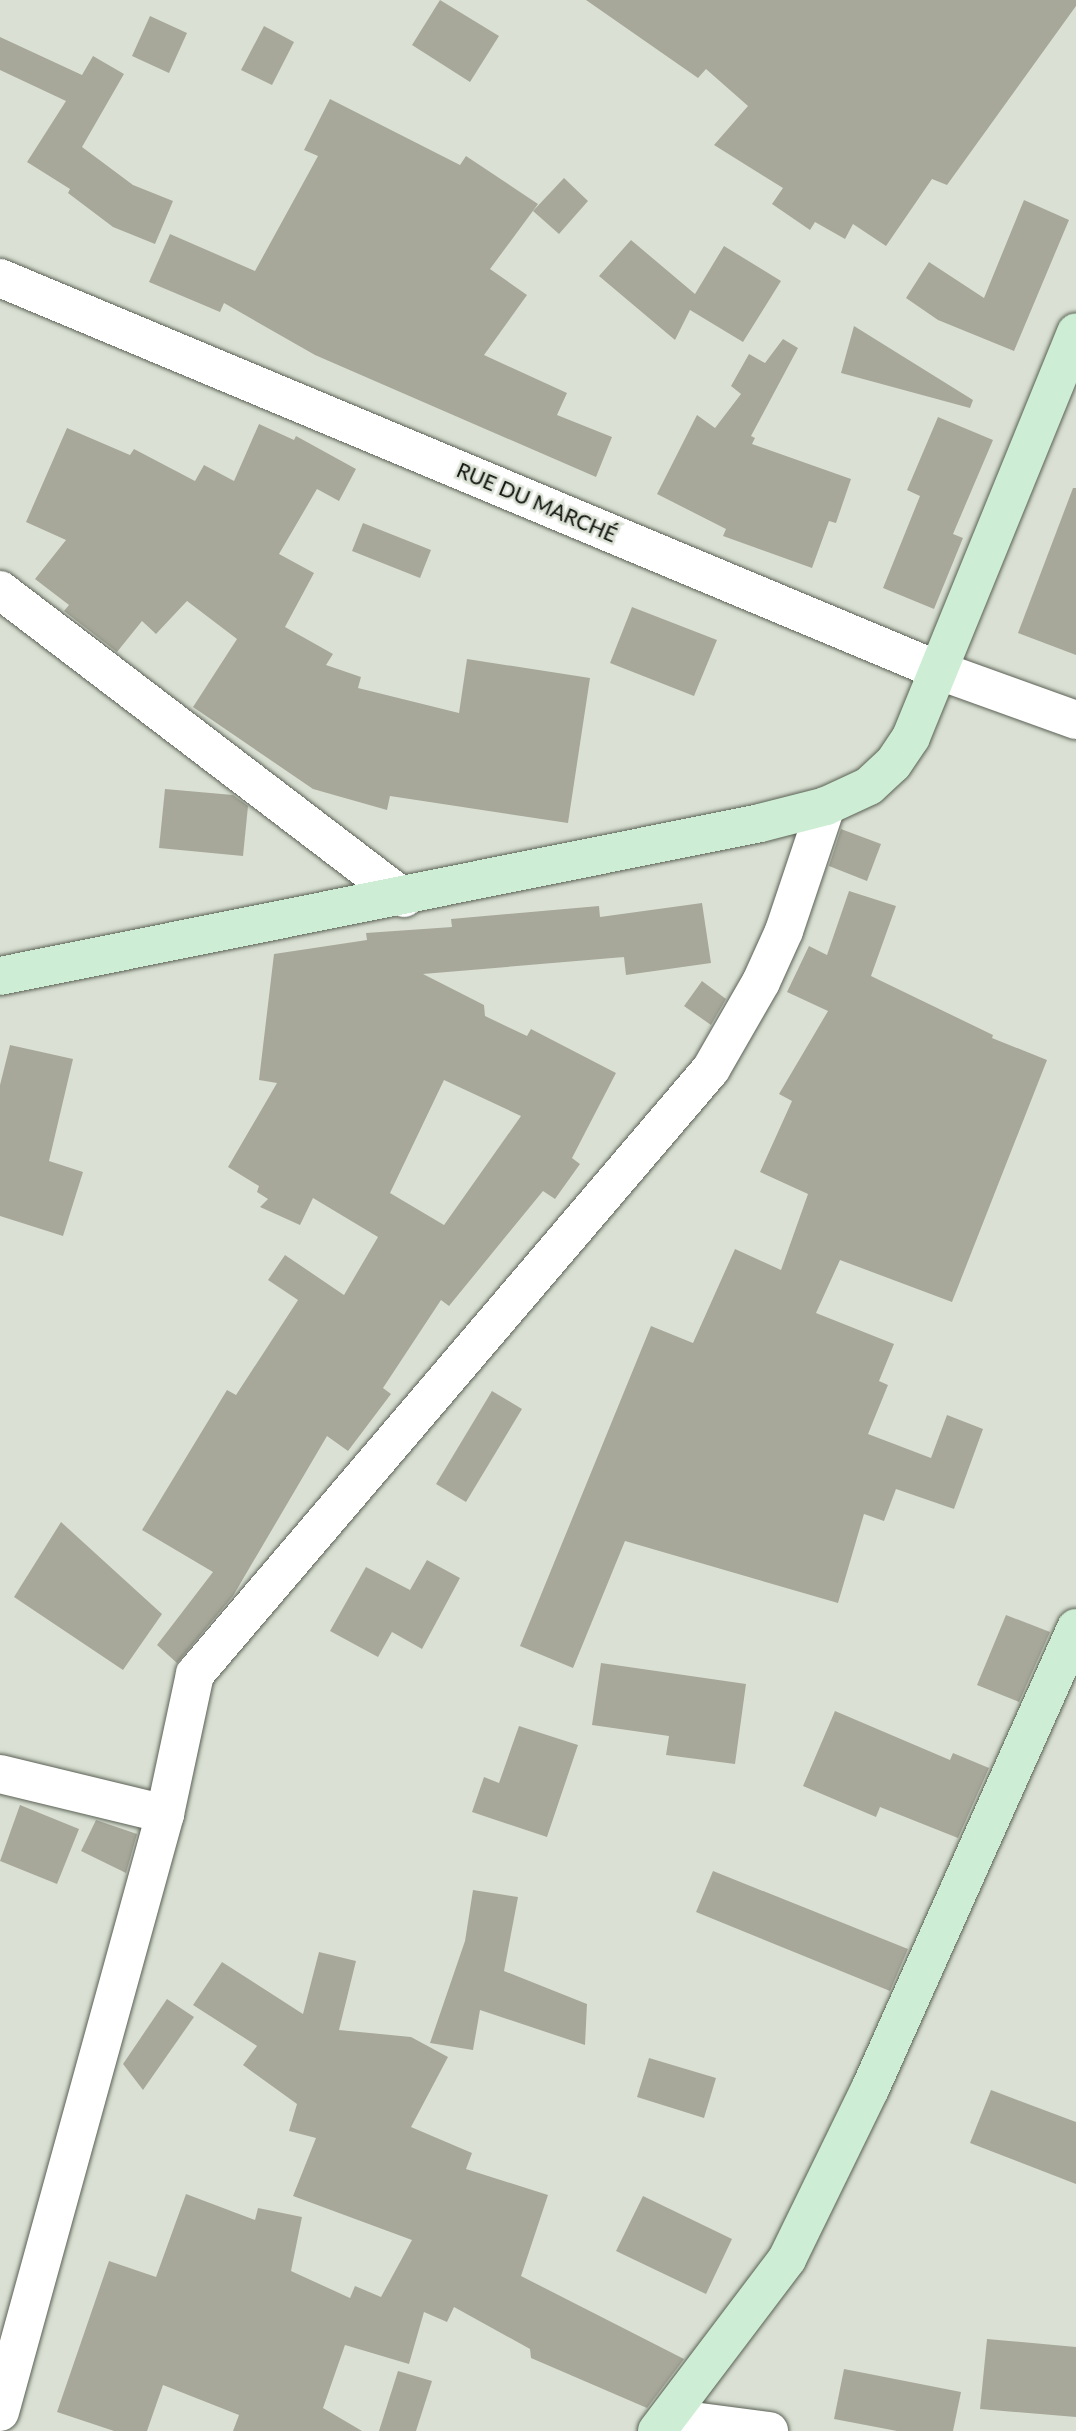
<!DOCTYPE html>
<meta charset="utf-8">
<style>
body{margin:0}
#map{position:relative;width:1076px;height:2431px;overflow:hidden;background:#dae1d4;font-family:Lato,sans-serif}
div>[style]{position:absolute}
.building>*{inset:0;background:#a7a89a}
.roads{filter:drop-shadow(0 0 2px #5b6155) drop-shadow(0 0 2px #5b6155)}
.street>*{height:38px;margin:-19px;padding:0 19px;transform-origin:19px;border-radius:19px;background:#fff}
.secondary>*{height:38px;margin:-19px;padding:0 19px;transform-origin:19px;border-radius:19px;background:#cdeed4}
span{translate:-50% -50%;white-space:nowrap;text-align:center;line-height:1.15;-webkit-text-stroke:5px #dae1d4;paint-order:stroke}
.street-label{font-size:21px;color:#11130e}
</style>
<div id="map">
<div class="building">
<div style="clip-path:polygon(440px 0,499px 36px,470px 82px,412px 45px)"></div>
<div style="clip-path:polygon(586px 0,1076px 0,1076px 6px,947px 185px,932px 179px,886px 246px,853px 224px,845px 239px,815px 222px,810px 230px,772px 204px,783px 188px,714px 145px,748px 106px,706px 69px,698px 78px)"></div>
<div style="clip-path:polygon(150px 16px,187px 33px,169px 73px,132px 56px)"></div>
<div style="clip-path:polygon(264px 26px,294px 42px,272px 85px,241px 70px)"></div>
<div style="clip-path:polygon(0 37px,82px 75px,93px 56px,124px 74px,82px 147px,133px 185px,173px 201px,155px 244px,113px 227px,68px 193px,70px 189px,27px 162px,66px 101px,0 70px)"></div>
<div style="clip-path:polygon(330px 99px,460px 165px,466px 156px,538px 204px,490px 269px,527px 295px,484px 355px,567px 393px,557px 415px,612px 437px,596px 477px,315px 355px,224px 303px,220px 312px,149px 282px,170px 234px,255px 271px,318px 156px,304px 150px)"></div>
<div style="clip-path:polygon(564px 178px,588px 201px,559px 234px,533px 211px)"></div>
<div style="clip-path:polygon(1024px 200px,1069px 220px,1014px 351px,938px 320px,906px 298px,929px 262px,984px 298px)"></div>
<div style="clip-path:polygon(631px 240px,695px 294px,724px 246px,781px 281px,743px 342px,690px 310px,675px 340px,599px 276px)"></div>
<div style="clip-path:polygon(854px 326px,973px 400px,970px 408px,841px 373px)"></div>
<div style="clip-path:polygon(783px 339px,798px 348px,751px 436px,755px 438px,752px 444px,851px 479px,836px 523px,829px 521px,812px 568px,723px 536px,726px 529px,657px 494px,697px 415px,715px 428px,741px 394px,731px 386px,749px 354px,765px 363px)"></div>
<div style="clip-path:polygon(938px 417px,993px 440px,953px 534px,963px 538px,934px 609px,883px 588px,920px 496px,907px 490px)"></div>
<div style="clip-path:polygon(259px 424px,294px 440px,296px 436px,356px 469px,339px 501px,317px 489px,279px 554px,314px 573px,285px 627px,333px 654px,326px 665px,361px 677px,358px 688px,459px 713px,467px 659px,590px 678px,568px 823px,390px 796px,387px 810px,313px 789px,193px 707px,237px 639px,187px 601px,156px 634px,142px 621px,117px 652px,64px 611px,69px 605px,35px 579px,66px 540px,26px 522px,67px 428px,130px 455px,134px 449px,195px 481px,204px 465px,234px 481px)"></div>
<div style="clip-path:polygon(1073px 488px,1076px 488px,1076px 655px,1018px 633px)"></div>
<div style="clip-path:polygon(363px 523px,431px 550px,420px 578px,352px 551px)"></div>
<div style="clip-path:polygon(632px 607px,717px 640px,694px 696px,610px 663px)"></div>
<div style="clip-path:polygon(165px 789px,233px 795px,248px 806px,243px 856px,159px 848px)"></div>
<div style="clip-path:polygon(841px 829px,881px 844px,867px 881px,829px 866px)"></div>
<div style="clip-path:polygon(849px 891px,896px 906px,871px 976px,993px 1035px,992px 1038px,1047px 1060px,952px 1302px,840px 1260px,816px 1313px,894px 1344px,879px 1381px,888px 1385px,868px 1434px,931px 1458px,947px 1415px,983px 1429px,954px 1509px,896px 1489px,884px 1521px,864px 1514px,838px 1603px,625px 1541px,573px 1668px,520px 1646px,651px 1326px,693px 1343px,735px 1249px,781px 1270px,808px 1194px,760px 1172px,792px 1101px,779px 1094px,828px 1011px,787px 992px,809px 946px,827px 955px)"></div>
<div style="clip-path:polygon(evenodd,702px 903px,711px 963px,626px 975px,624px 957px,423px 974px,484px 1005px,485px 1016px,527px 1036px,531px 1029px,616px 1073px,572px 1158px,580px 1164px,555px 1199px,543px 1191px,449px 1306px,441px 1300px,383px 1388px,391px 1394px,348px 1451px,327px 1436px,233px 1596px,177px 1663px,157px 1645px,213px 1572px,142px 1530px,227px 1390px,236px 1395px,298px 1300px,268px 1280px,285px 1255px,344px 1295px,378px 1237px,313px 1198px,300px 1225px,260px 1207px,268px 1199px,257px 1192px,259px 1186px,228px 1167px,277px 1083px,259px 1080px,274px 954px,367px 940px,366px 933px,452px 927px,451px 919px,599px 906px,600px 917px,702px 903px,444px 1080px,521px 1116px,444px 1225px,390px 1193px,444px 1080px)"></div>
<div style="clip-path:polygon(702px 981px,726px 999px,711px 1025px,684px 1006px)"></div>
<div style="clip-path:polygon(10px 1045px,73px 1059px,49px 1161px,83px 1172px,63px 1236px,0 1216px,0 1085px)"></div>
<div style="clip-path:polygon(492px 1391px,522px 1409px,466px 1502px,436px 1484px)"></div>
<div style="clip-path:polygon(61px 1522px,162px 1614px,123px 1670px,14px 1597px)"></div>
<div style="clip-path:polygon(427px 1560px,460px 1578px,422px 1649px,392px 1632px,378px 1657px,330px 1631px,366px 1567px,410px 1590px)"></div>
<div style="clip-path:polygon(1006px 1615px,1050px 1632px,1019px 1702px,977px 1685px)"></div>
<div style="clip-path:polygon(601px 1663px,746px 1684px,735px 1764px,666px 1755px,669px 1736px,592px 1725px)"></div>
<div style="clip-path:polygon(835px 1711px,950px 1760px,953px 1753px,989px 1768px,958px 1838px,880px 1807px,876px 1817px,803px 1786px)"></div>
<div style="clip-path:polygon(519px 1726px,578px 1745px,547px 1837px,472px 1812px,484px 1777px,499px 1783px)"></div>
<div style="clip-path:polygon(20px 1805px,79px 1829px,57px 1884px,0 1861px)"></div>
<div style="clip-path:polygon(96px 1820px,137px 1834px,126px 1873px,81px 1851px)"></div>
<div style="clip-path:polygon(713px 1871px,908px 1949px,890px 1991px,696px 1912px)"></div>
<div style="clip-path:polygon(473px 1890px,518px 1897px,504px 1971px,587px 2004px,585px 2045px,480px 2010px,473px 2050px,430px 2043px,465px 1941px)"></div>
<div style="clip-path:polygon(319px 1952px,356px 1961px,339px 2030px,411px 2037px,448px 2057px,411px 2127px,472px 2153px,466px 2169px,548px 2195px,521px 2276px,684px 2359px,647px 2408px,531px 2358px,530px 2349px,454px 2307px,447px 2322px,424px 2312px,409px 2364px,345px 2345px,323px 2408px,362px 2431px,233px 2431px,239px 2415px,163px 2385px,147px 2431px,114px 2431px,57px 2412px,109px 2261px,156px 2277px,186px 2194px,255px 2220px,258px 2208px,302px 2217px,291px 2271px,350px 2298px,355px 2286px,381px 2297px,412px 2240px,293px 2196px,316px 2138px,289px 2131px,297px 2104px,243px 2065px,257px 2046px,193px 2005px,222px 1962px,303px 2014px)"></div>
<div style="clip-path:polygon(167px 1999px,194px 2017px,143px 2090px,123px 2064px)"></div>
<div style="clip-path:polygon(649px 2058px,716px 2078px,704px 2118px,637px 2097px)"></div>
<div style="clip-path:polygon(991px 2090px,1076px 2122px,1076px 2184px,970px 2143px)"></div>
<div style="clip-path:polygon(643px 2196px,732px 2239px,706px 2294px,616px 2251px)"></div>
<div style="clip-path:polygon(987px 2339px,1076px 2347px,1076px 2417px,980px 2409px)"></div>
<div style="clip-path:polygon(844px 2369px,961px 2392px,953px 2431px,897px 2431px,834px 2419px)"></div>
<div style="clip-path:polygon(398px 2371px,432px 2381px,416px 2431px,379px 2431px)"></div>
</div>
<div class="roads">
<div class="street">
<div style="left:0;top:278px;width:1019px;rotate:22.69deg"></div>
<div style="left:940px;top:671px;width:145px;rotate:19.8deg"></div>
<div style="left:0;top:590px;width:508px;rotate:37.32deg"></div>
<div style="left:0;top:1774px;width:170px;rotate:13.6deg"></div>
<div style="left:0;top:2412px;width:620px;rotate:-74.57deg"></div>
<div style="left:165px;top:1814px;width:143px;rotate:-77.9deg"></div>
<div style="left:195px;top:1674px;width:795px;rotate:-49.54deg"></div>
<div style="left:711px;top:1069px;width:100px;rotate:-60.1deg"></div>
<div style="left:761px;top:982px;width:56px;rotate:-65.7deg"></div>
<div style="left:784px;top:931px;width:132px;rotate:-71.4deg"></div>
<div style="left:670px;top:2418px;width:100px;rotate:7.5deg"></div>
</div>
<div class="secondary">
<div style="left:0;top:976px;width:775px;rotate:-11.38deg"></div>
<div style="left:760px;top:823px;width:68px;rotate:-14.4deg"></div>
<div style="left:826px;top:806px;width:47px;rotate:-24.9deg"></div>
<div style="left:869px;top:786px;width:33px;rotate:-43deg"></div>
<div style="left:893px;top:764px;width:32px;rotate:-56deg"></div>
<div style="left:911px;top:737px;width:437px;rotate:-67.8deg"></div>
<div style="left:657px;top:2431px;width:216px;rotate:-52.9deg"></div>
<div style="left:787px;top:2259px;width:189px;rotate:-64deg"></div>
<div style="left:870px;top:2089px;width:505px;rotate:-65.92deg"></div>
</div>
</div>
<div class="street-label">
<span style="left:537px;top:502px;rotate:23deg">RUE DU MARCHÉ</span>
</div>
</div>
